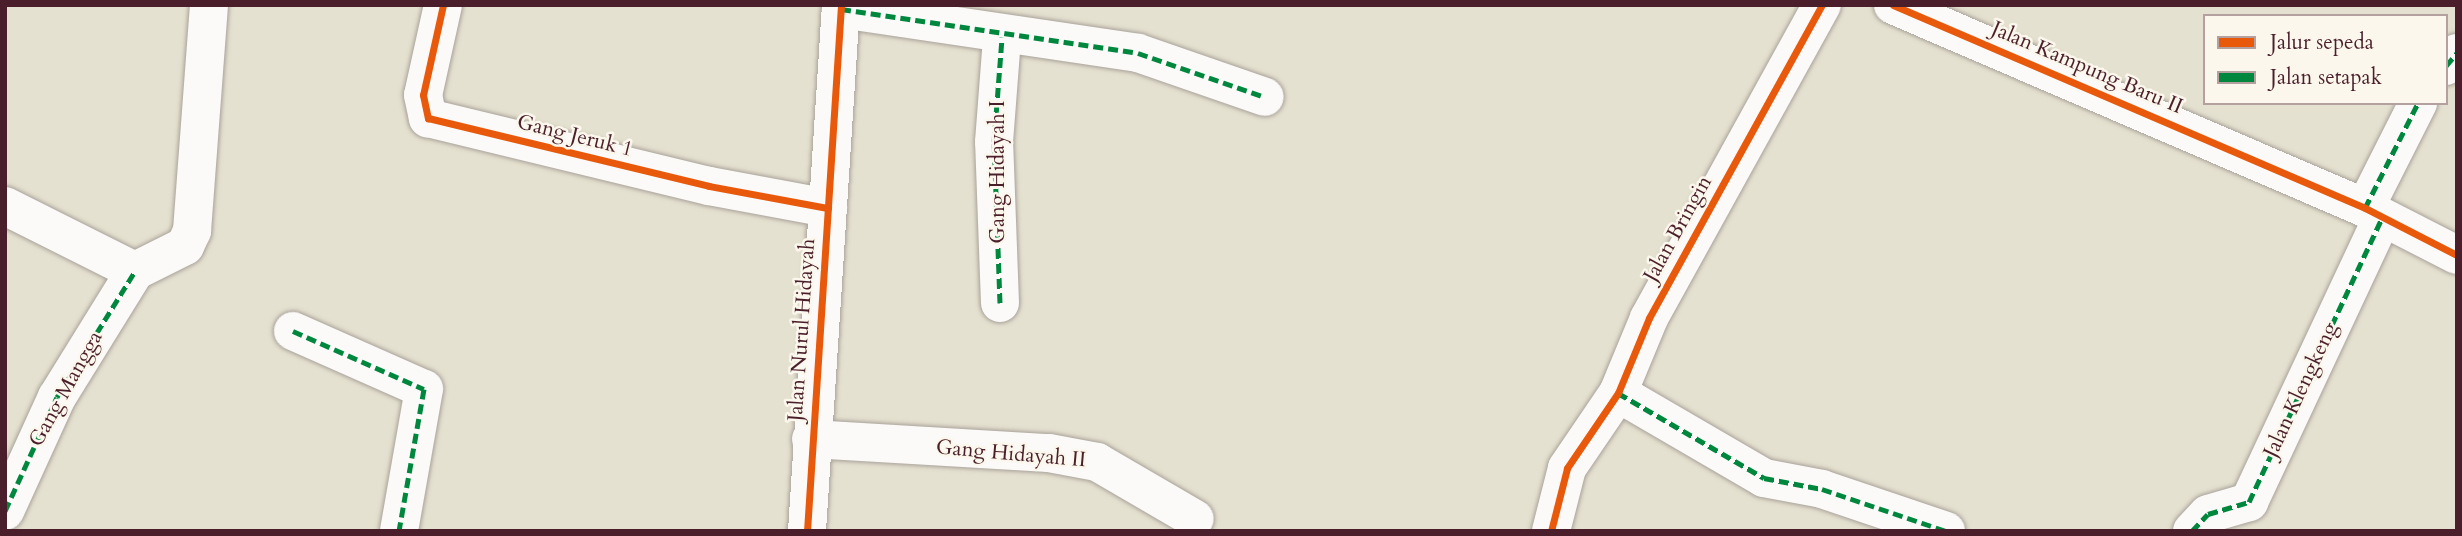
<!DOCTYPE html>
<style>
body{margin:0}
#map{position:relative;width:2462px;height:536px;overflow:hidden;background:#e5e1d0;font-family:Cardo,serif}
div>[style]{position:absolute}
.roads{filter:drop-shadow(0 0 2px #a9a29a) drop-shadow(0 0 2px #a9a29a)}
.minor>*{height:38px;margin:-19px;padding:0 19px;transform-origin:19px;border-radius:19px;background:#fbfaf8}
.quiet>*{height:5px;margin-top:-2.5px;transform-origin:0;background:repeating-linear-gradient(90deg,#00873e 0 10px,transparent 0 15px)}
.cycleway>*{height:7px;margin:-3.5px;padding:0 3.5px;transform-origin:3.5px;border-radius:3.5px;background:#e8590c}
span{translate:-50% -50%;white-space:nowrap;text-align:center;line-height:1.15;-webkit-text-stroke:5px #fbf7ec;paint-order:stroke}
.street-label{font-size:21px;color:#4a1f2b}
.frame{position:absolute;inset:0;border:7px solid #4a1f2b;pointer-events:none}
.legend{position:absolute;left:2203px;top:14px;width:245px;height:91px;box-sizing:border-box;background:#fbf7ec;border:2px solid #b4a19f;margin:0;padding:9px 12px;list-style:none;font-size:21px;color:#4a1f2b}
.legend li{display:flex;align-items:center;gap:14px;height:35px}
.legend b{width:35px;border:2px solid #b4a19f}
</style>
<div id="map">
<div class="roads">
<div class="minor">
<div style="left:443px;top:5px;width:92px;rotate:102.5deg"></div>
<div style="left:423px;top:95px;width:24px;rotate:78deg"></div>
<div style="left:428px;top:118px;width:289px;rotate:13.6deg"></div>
<div style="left:709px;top:186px;width:121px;rotate:10.5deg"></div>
<div style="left:1893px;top:5px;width:514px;rotate:23.27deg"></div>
<div style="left:2365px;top:208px;width:103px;rotate:27.1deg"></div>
<div style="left:841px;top:9px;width:300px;rotate:8.4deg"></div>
<div style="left:1138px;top:53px;width:134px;rotate:19.1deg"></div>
<div style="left:2446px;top:66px;width:17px;rotate:-50deg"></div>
<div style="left:5px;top:206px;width:145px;rotate:26.6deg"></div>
<div style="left:135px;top:271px;width:56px;rotate:-26.6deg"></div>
<div style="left:185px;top:246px;width:17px;rotate:-65deg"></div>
<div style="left:192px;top:231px;width:227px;rotate:-85.7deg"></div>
<div style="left:2365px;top:208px;width:118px;rotate:-63.2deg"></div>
<div style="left:1000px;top:303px;width:161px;rotate:-92.1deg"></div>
<div style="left:994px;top:142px;width:105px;rotate:-85.6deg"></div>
<div style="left:293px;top:331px;width:143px;rotate:23.9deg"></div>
<div style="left:424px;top:389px;width:144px;rotate:100deg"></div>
<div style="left:1618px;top:393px;width:169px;rotate:30.2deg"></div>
<div style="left:1764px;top:478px;width:59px;rotate:10.7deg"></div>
<div style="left:1822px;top:489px;width:131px;rotate:18.7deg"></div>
<div style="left:811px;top:439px;width:238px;rotate:3.4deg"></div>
<div style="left:1049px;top:453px;width:49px;rotate:10.6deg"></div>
<div style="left:1097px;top:462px;width:113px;rotate:30.2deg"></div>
<div style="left:5px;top:511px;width:125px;rotate:-65.5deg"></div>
<div style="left:57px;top:397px;width:148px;rotate:-58.2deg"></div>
<div style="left:807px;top:531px;width:527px;rotate:-86.3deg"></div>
<div style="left:1551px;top:531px;width:65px;rotate:-75.7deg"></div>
<div style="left:1567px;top:468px;width:91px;rotate:-55.8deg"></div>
<div style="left:1618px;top:393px;width:81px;rotate:-67.5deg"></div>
<div style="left:1649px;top:318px;width:358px;rotate:-61.1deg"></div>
<div style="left:2192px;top:531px;width:23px;rotate:-47deg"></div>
<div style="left:2208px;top:514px;width:43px;rotate:-16.3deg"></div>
<div style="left:2249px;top:502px;width:314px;rotate:-64.9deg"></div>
</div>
</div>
<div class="quiet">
<div style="left:841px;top:9px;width:300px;rotate:8.4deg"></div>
<div style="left:1138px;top:53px;width:134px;rotate:19.1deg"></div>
<div style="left:2446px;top:66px;width:17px;rotate:-50deg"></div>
<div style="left:2365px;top:208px;width:118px;rotate:-63.2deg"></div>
<div style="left:1000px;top:303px;width:161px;rotate:-92.1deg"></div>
<div style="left:994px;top:142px;width:105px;rotate:-85.6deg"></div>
<div style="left:293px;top:331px;width:143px;rotate:23.9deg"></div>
<div style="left:424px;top:389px;width:144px;rotate:100deg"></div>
<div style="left:1618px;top:393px;width:169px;rotate:30.2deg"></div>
<div style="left:1764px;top:478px;width:59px;rotate:10.7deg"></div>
<div style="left:1822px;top:489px;width:131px;rotate:18.7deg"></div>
<div style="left:5px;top:511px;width:125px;rotate:-65.5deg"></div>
<div style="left:57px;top:397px;width:148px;rotate:-58.2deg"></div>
<div style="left:2192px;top:531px;width:23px;rotate:-47deg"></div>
<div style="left:2208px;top:514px;width:43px;rotate:-16.3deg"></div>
<div style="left:2249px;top:502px;width:314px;rotate:-64.9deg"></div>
</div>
<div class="cycleway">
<div style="left:443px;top:5px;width:92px;rotate:102.5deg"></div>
<div style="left:423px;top:95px;width:24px;rotate:78deg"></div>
<div style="left:428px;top:118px;width:289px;rotate:13.6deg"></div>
<div style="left:709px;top:186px;width:121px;rotate:10.5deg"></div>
<div style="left:1893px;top:5px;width:514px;rotate:23.27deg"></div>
<div style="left:2365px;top:208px;width:103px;rotate:27.1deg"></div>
<div style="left:807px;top:531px;width:527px;rotate:-86.3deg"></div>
<div style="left:1551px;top:531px;width:65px;rotate:-75.7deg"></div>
<div style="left:1567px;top:468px;width:91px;rotate:-55.8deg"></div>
<div style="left:1618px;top:393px;width:81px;rotate:-67.5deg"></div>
<div style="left:1649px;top:318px;width:358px;rotate:-61.1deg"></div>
</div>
<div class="street-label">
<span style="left:2087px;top:68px;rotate:23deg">Jalan Kampung Baru II</span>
<span style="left:575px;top:136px;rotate:14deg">Gang Jeruk 1</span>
<span style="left:998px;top:172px;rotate:-90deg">Gang Hidayah I</span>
<span style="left:1678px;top:229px;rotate:-61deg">Jalan Bringin</span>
<span style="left:802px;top:330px;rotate:-86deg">Jalan Nurul Hidayah</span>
<span style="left:66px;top:389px;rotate:-61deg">Gang Mangga</span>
<span style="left:2301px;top:390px;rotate:-65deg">Jalan Klengkeng</span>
<span style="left:1011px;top:454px;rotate:5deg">Gang Hidayah II</span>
</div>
<div class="frame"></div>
<ul class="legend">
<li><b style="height:9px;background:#e8590c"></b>Jalur sepeda</li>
<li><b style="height:9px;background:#00873e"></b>Jalan setapak</li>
</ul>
</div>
